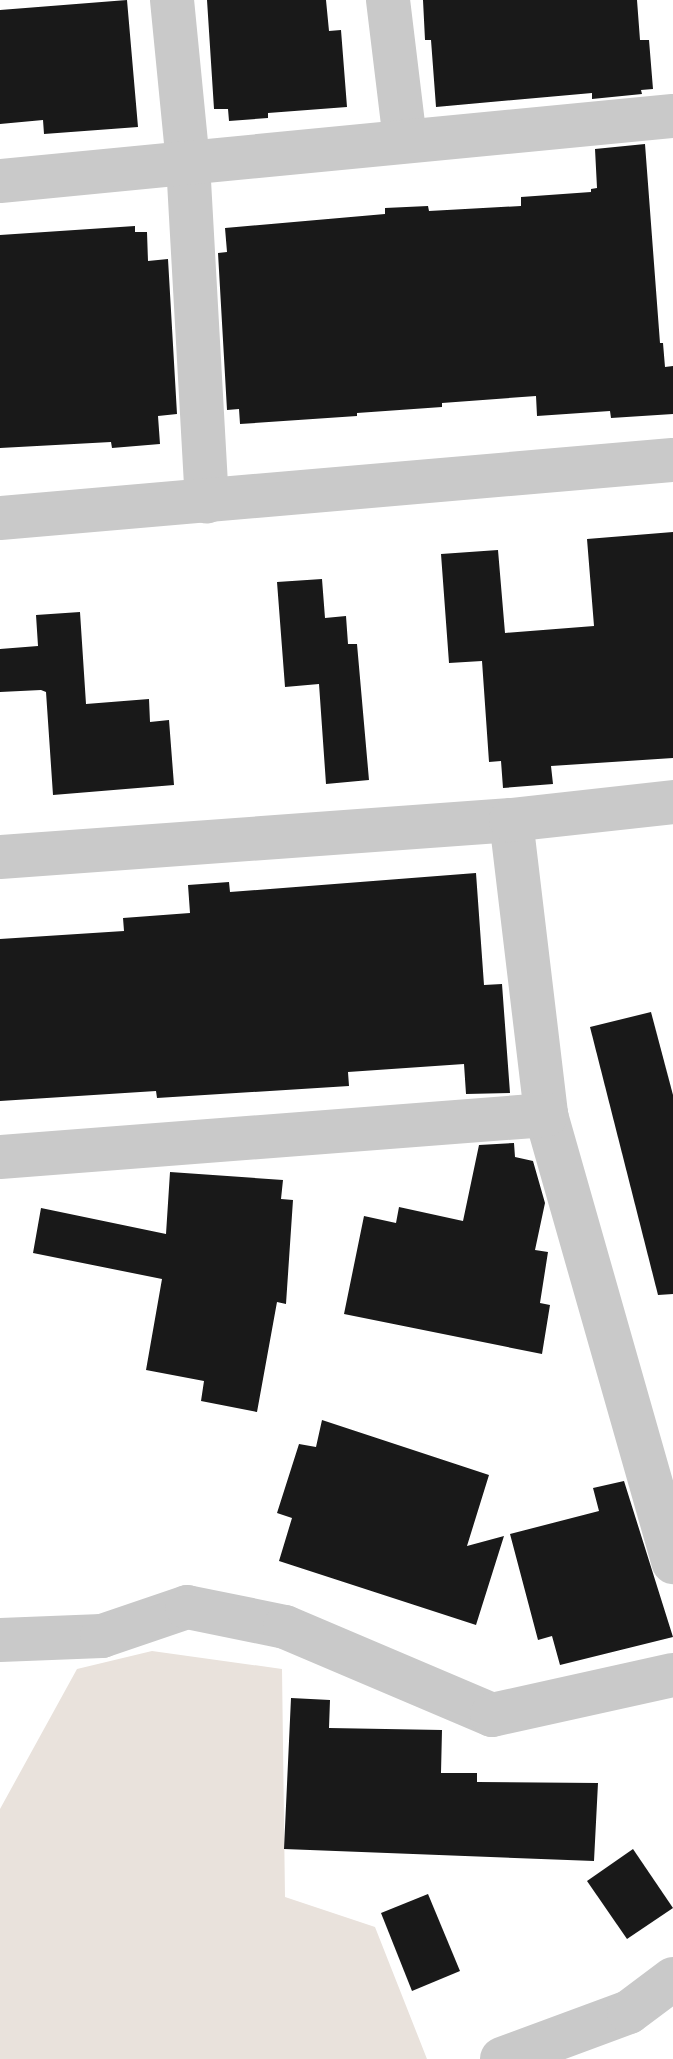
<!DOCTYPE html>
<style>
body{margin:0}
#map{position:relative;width:673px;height:2059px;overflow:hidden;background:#fff;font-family:Barlow,sans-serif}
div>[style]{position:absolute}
.green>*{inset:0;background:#e9e2dc}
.building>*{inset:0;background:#191919}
.minor>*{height:44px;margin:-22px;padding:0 22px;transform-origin:22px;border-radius:22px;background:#c9c9c9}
.tertiary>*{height:44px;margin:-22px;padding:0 22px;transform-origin:22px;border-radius:22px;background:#c9c9c9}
span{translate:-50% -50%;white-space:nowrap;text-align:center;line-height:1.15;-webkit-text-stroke:8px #fff;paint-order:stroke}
</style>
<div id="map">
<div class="green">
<div style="clip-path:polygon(152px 1651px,282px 1669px,285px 1897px,375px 1927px,427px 2059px,0 2059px,0 1809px,77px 1669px)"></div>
</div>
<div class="building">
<div style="clip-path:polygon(127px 0,138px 127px,44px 134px,43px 120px,0 124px,0 10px)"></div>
<div style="clip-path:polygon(207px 0,326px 0,329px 31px,341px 30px,347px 107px,268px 113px,268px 118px,229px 121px,228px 109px,214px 109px)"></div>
<div style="clip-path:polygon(423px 0,637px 0,640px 40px,649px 40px,653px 89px,641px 90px,642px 94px,592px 99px,592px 93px,436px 107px,431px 40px,425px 40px)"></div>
<div style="clip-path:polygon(645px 144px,660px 343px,663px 343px,665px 367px,673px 366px,673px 414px,611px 418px,610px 411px,537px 416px,536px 396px,442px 403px,442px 407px,357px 413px,357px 416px,240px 424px,239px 409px,227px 410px,218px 253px,227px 252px,225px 228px,385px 214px,385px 208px,428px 206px,429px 211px,521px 206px,521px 197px,591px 192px,591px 189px,597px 188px,595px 149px)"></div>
<div style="clip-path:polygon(135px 226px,135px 232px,147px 232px,148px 261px,168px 259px,177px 414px,158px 416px,160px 444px,112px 448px,111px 442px,0 448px,0 235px)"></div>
<div style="clip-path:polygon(673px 532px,673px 758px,551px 766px,553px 784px,503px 788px,501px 761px,489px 762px,482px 661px,449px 663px,441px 554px,498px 550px,505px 633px,594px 626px,587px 539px)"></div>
<div style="clip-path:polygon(322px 579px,325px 618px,346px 616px,348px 644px,357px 644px,369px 780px,326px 784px,319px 684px,285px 687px,277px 582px)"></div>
<div style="clip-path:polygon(80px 612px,86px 704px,149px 699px,150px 722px,169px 720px,174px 785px,53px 795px,46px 692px,41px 690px,0 692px,0 649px,38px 646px,36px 615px)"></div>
<div style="clip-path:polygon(476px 873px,484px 985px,502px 984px,510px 1093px,466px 1094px,464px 1064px,348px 1072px,349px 1086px,157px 1098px,156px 1091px,0 1101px,0 939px,124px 931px,123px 918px,190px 913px,188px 885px,229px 882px,230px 892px)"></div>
<div style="clip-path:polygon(651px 1012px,673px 1095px,673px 1294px,658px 1295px,590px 1027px)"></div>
<div style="clip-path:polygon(514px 1143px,515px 1157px,533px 1161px,545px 1203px,535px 1250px,548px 1252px,540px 1303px,550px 1305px,542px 1354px,344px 1314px,364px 1216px,396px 1223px,399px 1207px,463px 1221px,479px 1145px)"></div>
<div style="clip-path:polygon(170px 1172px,283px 1180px,281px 1199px,293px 1200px,286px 1304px,277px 1302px,257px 1412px,201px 1401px,204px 1381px,146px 1370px,162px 1279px,33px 1253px,41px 1208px,166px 1234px)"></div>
<div style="clip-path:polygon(322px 1420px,489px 1475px,467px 1546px,504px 1536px,476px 1625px,279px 1561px,292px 1518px,277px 1513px,299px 1444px,316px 1447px)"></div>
<div style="clip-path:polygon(624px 1481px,673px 1637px,560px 1665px,552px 1636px,538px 1640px,510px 1534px,599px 1511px,593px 1488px)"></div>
<div style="clip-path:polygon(291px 1698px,330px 1700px,329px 1728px,442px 1730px,441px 1773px,477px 1773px,477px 1782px,598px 1783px,594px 1861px,284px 1849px)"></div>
<div style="clip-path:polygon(633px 1849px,673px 1908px,627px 1939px,587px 1881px)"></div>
<div style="clip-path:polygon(428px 1894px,460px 1971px,412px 1991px,381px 1913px)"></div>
</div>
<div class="minor">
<div style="left:172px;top:0;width:164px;rotate:84.4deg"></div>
<div style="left:188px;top:163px;width:339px;rotate:86.8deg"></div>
<div style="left:388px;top:0;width:141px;rotate:83.1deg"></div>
<div style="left:0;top:181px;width:676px;rotate:-5.52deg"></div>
<div style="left:511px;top:820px;width:297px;rotate:83.2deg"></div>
<div style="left:546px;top:1115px;width:465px;rotate:74.1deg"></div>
<div style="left:0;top:857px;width:512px;rotate:-4.14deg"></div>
<div style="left:511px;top:820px;width:163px;rotate:-6.3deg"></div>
<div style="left:0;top:1157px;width:548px;rotate:-4.4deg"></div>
<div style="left:0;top:1640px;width:102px;rotate:-2.2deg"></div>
<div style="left:102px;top:1636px;width:90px;rotate:-18.8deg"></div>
<div style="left:187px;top:1607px;width:100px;rotate:11.5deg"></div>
<div style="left:285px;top:1627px;width:225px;rotate:23deg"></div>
<div style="left:492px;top:1715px;width:185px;rotate:-12.5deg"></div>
<div style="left:502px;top:2059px;width:135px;rotate:-20.3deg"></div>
<div style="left:629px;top:2012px;width:55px;rotate:-36.9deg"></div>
</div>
<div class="tertiary">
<div style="left:0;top:518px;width:675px;rotate:-4.93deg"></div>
</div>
</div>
